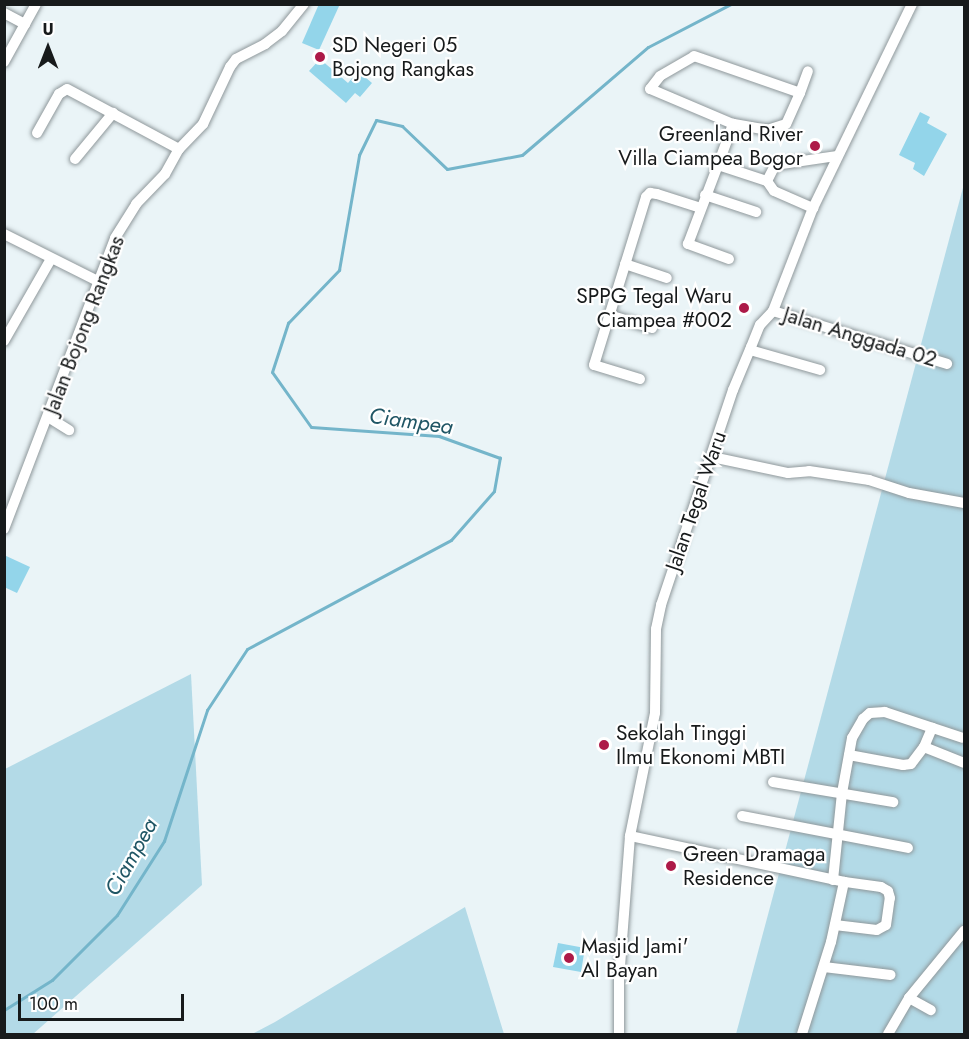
<!DOCTYPE html>
<style>
body{margin:0}
#map{position:relative;width:969px;height:1039px;overflow:hidden;background:#eaf4f7;font-family:Jost,sans-serif}
div>[style]{position:absolute}
.green>*{inset:0;background:#b3dae7}
.stream>*{height:3px;margin:-1.5px;padding:0 1.5px;transform-origin:1.5px;border-radius:1.5px;background:#74b5ca}
.building>*{inset:0;background:#93d5ea}
.roads{filter:drop-shadow(0 0 2px #8f989b) drop-shadow(0 0 2px #8f989b)}
.minor>*{height:10px;margin:-5px;padding:0 5px;transform-origin:5px;border-radius:5px;background:#fff}
.dots>*{width:16px;height:16px;translate:-50% -50%;box-sizing:border-box;border:3px solid #fff;border-radius:50%}
span{translate:-50% -50%;white-space:nowrap;text-align:center;line-height:1.15;-webkit-text-stroke:4.5px #fff;paint-order:stroke}
.poi-label{font-size:21px;color:#171a1b}
.left{translate:0 -50%;text-align:left}
.right{translate:-100% -50%;text-align:right}
.street-label{font-size:21px;color:#171a1b}
.water-label{font-size:22px;color:#205665;font-style:italic}
.frame{position:absolute;inset:0;border:6px solid #171a1b;pointer-events:none}
.north{position:absolute;left:18px;top:18px;width:60px;height:60px;-webkit-text-stroke:4px #fff;paint-order:stroke;rotate:0deg;font-size:16px;font-weight:700;line-height:24px;text-align:center;color:#171a1b}
.north::after{content:'';display:block;margin:auto;width:21px;height:27px;background:#171a1b;clip-path:polygon(50% 0,100% 100%,50% 72%,0 100%)}
.scale{position:absolute;left:18px;top:994px;width:166px;height:27px;box-sizing:border-box;border:3px solid #171a1b;border-top:0;padding-left:8px;font-size:18px;line-height:21px;white-space:nowrap;color:#171a1b;-webkit-text-stroke:4px #fff;paint-order:stroke}
</style>
<div id="map">
<div class="green">
<div style="clip-path:polygon(964px 184px,964px 1034px,736px 1034px)"></div>
<div style="clip-path:polygon(191px 674px,202px 885px,33px 1034px,5px 1034px,5px 769px)"></div>
<div style="clip-path:polygon(465px 907px,504px 1034px,252px 1034px,275px 1022px)"></div>
</div>
<div class="stream">
<div style="left:4px;top:1010px;width:57px;rotate:-32deg"></div>
<div style="left:52px;top:980px;width:92px;rotate:-45deg"></div>
<div style="left:117px;top:915px;width:88px;rotate:-57.6deg"></div>
<div style="left:164px;top:841px;width:138px;rotate:-71.8deg"></div>
<div style="left:207px;top:710px;width:73px;rotate:-56.7deg"></div>
<div style="left:247px;top:649px;width:231px;rotate:-28.1deg"></div>
<div style="left:451px;top:540px;width:65px;rotate:-48.7deg"></div>
<div style="left:494px;top:491px;width:34px;rotate:-80deg"></div>
<div style="left:500px;top:458px;width:65px;rotate:-160.2deg"></div>
<div style="left:439px;top:436px;width:128px;rotate:-176deg"></div>
<div style="left:311px;top:427px;width:67px;rotate:-125.3deg"></div>
<div style="left:272px;top:372px;width:52px;rotate:-71.9deg"></div>
<div style="left:288px;top:323px;width:74px;rotate:-46.1deg"></div>
<div style="left:339px;top:270px;width:117px;rotate:-80.1deg"></div>
<div style="left:359px;top:155px;width:39px;rotate:-64deg"></div>
<div style="left:376px;top:120px;width:27px;rotate:13deg"></div>
<div style="left:402px;top:126px;width:62px;rotate:43.7deg"></div>
<div style="left:447px;top:169px;width:76px;rotate:-10.6deg"></div>
<div style="left:522px;top:155px;width:166px;rotate:-40.6deg"></div>
<div style="left:648px;top:47px;width:93px;rotate:-27.4deg"></div>
</div>
<div class="building">
<div style="clip-path:polygon(319px 4px,340px 4px,319px 50px,302px 43px)"></div>
<div style="clip-path:polygon(320px 59px,348px 83px,358px 71px,372px 83px,360px 97px,355px 93px,346px 103px,309px 71px)"></div>
<div style="clip-path:polygon(920px 112px,930px 117px,927px 123px,947px 134px,924px 176px,913px 169px,915px 163px,899px 155px)"></div>
<div style="clip-path:polygon(4px 555px,30px 567px,17px 593px,4px 587px)"></div>
<div style="clip-path:polygon(558px 943px,585px 948px,581px 972px,553px 967px)"></div>
</div>
<div class="roads">
<div class="minor">
<div style="left:4px;top:13px;width:24px;rotate:28deg"></div>
<div style="left:694px;top:56px;width:112px;rotate:19.2deg"></div>
<div style="left:800px;top:93px;width:34px;rotate:114deg"></div>
<div style="left:786px;top:124px;width:19px;rotate:162deg"></div>
<div style="left:768px;top:130px;width:36px;rotate:-170deg"></div>
<div style="left:733px;top:124px;width:90px;rotate:-157.1deg"></div>
<div style="left:650px;top:89px;width:16px;rotate:-52deg"></div>
<div style="left:660px;top:76px;width:39px;rotate:-30deg"></div>
<div style="left:4px;top:62px;width:66px;rotate:-61.1deg"></div>
<div style="left:800px;top:93px;width:23px;rotate:-70deg"></div>
<div style="left:37px;top:133px;width:45px;rotate:-60.6deg"></div>
<div style="left:59px;top:94px;width:9px;rotate:-32deg"></div>
<div style="left:67px;top:89px;width:127px;rotate:28.2deg"></div>
<div style="left:75px;top:159px;width:60px;rotate:-50.4deg"></div>
<div style="left:718px;top:165px;width:44px;rotate:-69.9deg"></div>
<div style="left:767px;top:181px;width:12px;rotate:55deg"></div>
<div style="left:774px;top:191px;width:43px;rotate:23.6deg"></div>
<div style="left:705px;top:195px;width:54px;rotate:18.4deg"></div>
<div style="left:4px;top:234px;width:107px;rotate:26.6deg"></div>
<div style="left:729px;top:259px;width:44px;rotate:-159.9deg"></div>
<div style="left:688px;top:244px;width:85px;rotate:-69.2deg"></div>
<div style="left:718px;top:165px;width:52px;rotate:18.1deg"></div>
<div style="left:767px;top:181px;width:18px;rotate:-63deg"></div>
<div style="left:775px;top:165px;width:63px;rotate:-8.3deg"></div>
<div style="left:625px;top:264px;width:44px;rotate:18.4deg"></div>
<div style="left:773px;top:311px;width:182px;rotate:16.9deg"></div>
<div style="left:609px;top:315px;width:45px;rotate:16.8deg"></div>
<div style="left:4px;top:341px;width:95px;rotate:-60.2deg"></div>
<div style="left:750px;top:350px;width:73px;rotate:15.9deg"></div>
<div style="left:640px;top:379px;width:48px;rotate:-163.1deg"></div>
<div style="left:594px;top:365px;width:176px;rotate:-72.8deg"></div>
<div style="left:646px;top:197px;width:6px;rotate:-45deg"></div>
<div style="left:650px;top:193px;width:7px;rotate:8deg"></div>
<div style="left:657px;top:194px;width:46px;rotate:17.7deg"></div>
<div style="left:48px;top:417px;width:25px;rotate:32deg"></div>
<div style="left:712px;top:457px;width:78px;rotate:11.9deg"></div>
<div style="left:788px;top:473px;width:21px;rotate:-5deg"></div>
<div style="left:809px;top:471px;width:61px;rotate:8.5deg"></div>
<div style="left:869px;top:480px;width:42px;rotate:18deg"></div>
<div style="left:909px;top:493px;width:56px;rotate:10.3deg"></div>
<div style="left:4px;top:529px;width:311px;rotate:-69.1deg"></div>
<div style="left:115px;top:238px;width:40px;rotate:-58deg"></div>
<div style="left:136px;top:204px;width:42px;rotate:-46deg"></div>
<div style="left:165px;top:174px;width:29px;rotate:-61deg"></div>
<div style="left:179px;top:149px;width:35px;rotate:-46deg"></div>
<div style="left:203px;top:124px;width:63px;rotate:-64.7deg"></div>
<div style="left:230px;top:67px;width:10px;rotate:-53deg"></div>
<div style="left:236px;top:59px;width:33px;rotate:-27deg"></div>
<div style="left:265px;top:44px;width:21px;rotate:-37deg"></div>
<div style="left:282px;top:31px;width:35px;rotate:-51deg"></div>
<div style="left:924px;top:747px;width:43px;rotate:21.8deg"></div>
<div style="left:849px;top:755px;width:55px;rotate:10.5deg"></div>
<div style="left:903px;top:765px;width:8px;rotate:-7deg"></div>
<div style="left:911px;top:764px;width:21px;rotate:-53deg"></div>
<div style="left:924px;top:747px;width:21px;rotate:-67deg"></div>
<div style="left:773px;top:782px;width:122px;rotate:9.5deg"></div>
<div style="left:742px;top:816px;width:169px;rotate:10.9deg"></div>
<div style="left:630px;top:836px;width:219px;rotate:12.1deg"></div>
<div style="left:844px;top:882px;width:61px;rotate:102.2deg"></div>
<div style="left:831px;top:942px;width:96px;rotate:107.5deg"></div>
<div style="left:833px;top:880px;width:87px;rotate:-84.1deg"></div>
<div style="left:842px;top:793px;width:56px;rotate:-79.7deg"></div>
<div style="left:852px;top:738px;width:22px;rotate:-60deg"></div>
<div style="left:863px;top:719px;width:9px;rotate:-41deg"></div>
<div style="left:870px;top:713px;width:15px;rotate:-4deg"></div>
<div style="left:885px;top:712px;width:82px;rotate:18.4deg"></div>
<div style="left:835px;top:925px;width:42px;rotate:6.8deg"></div>
<div style="left:877px;top:930px;width:10px;rotate:-29deg"></div>
<div style="left:886px;top:925px;width:27px;rotate:-82deg"></div>
<div style="left:890px;top:898px;width:7px;rotate:-106deg"></div>
<div style="left:888px;top:891px;width:8px;rotate:-150deg"></div>
<div style="left:881px;top:887px;width:37px;rotate:-172deg"></div>
<div style="left:824px;top:967px;width:67px;rotate:6.8deg"></div>
<div style="left:909px;top:998px;width:25px;rotate:29deg"></div>
<div style="left:619px;top:1034px;width:55px;rotate:-90deg"></div>
<div style="left:619px;top:979px;width:143px;rotate:-85.6deg"></div>
<div style="left:630px;top:836px;width:126px;rotate:-78.5deg"></div>
<div style="left:655px;top:713px;width:84px;rotate:-89.3deg"></div>
<div style="left:656px;top:629px;width:25px;rotate:-78deg"></div>
<div style="left:661px;top:605px;width:227px;rotate:-71.5deg"></div>
<div style="left:733px;top:390px;width:47px;rotate:-67.3deg"></div>
<div style="left:751px;top:347px;width:24px;rotate:-68deg"></div>
<div style="left:760px;top:325px;width:19px;rotate:-47deg"></div>
<div style="left:773px;top:311px;width:110px;rotate:-68.8deg"></div>
<div style="left:813px;top:208px;width:227px;rotate:-64.1deg"></div>
<div style="left:888px;top:1034px;width:42px;rotate:-59.7deg"></div>
<div style="left:909px;top:998px;width:87px;rotate:-50.6deg"></div>
</div>
</div>
<div class="dots">
<div style="left:320px;top:57px;background:#ad1a48"></div>
<div style="left:815px;top:146px;background:#ad1a48"></div>
<div style="left:744px;top:308px;background:#ad1a48"></div>
<div style="left:604px;top:745px;background:#ad1a48"></div>
<div style="left:671px;top:866px;background:#ad1a48"></div>
<div style="left:569px;top:958px;background:#ad1a48"></div>
</div>
<div class="poi-label">
<span class="left" style="left:332px;top:57px">SD Negeri 05<br>Bojong Rangkas</span>
<span class="right" style="left:803px;top:146px">Greenland River<br>Villa Ciampea Bogor</span>
<span class="right" style="left:732px;top:308px">SPPG Tegal Waru<br>Ciampea #002</span>
<span class="left" style="left:616px;top:745px">Sekolah Tinggi<br>Ilmu Ekonomi MBTI</span>
<span class="left" style="left:683px;top:866px">Green Dramaga<br>Residence</span>
<span class="left" style="left:581px;top:958px">Masjid Jami'<br>Al Bayan</span>
</div>
<div class="street-label">
<span style="left:84px;top:325px;rotate:-69deg">Jalan Bojong Rangkas</span>
<span style="left:860px;top:337px;rotate:17deg">Jalan Anggada 02</span>
<span style="left:696px;top:501px;rotate:-71deg">Jalan Tegal Waru</span>
</div>
<div class="water-label">
<span style="left:411px;top:421px;rotate:8deg">Ciampea</span>
<span style="left:131px;top:857px;rotate:-61deg">Ciampea</span>
</div>
<div class="frame"></div>
<div class="north">U</div>
<div class="scale">100 m</div>
</div>
